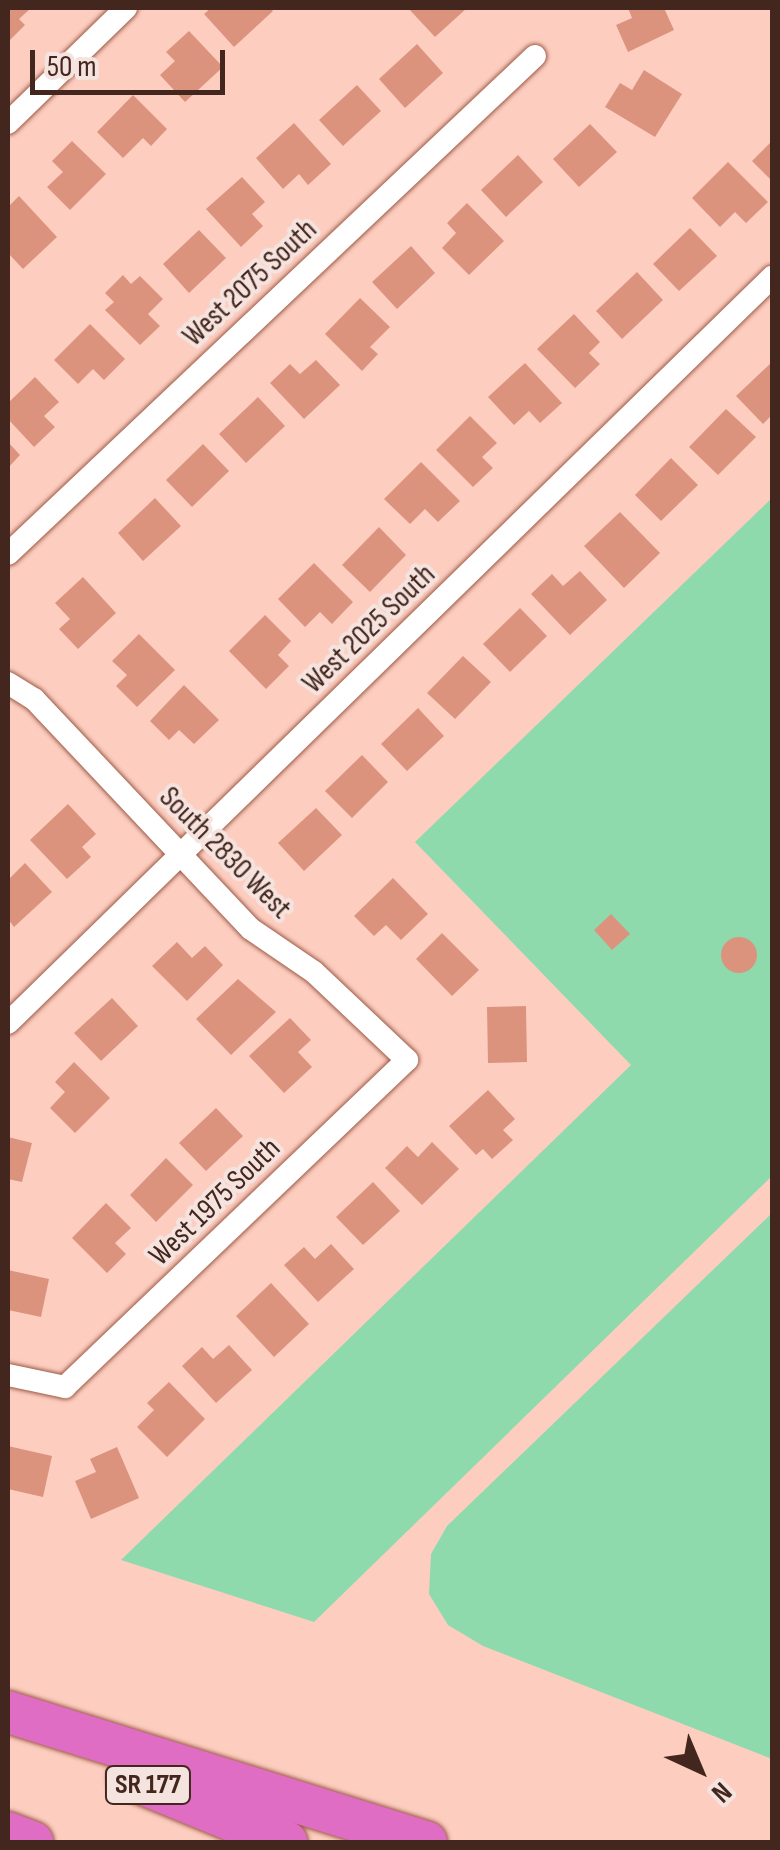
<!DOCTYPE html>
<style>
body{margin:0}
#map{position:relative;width:780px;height:1850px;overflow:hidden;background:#fdcec0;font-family:"Sofia Sans Condensed",sans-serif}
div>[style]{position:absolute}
.green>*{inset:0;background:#8edaad}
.building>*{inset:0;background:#dc937d}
.round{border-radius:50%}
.roads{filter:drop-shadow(0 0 2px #9d5a46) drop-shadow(0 0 2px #9d5a46)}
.street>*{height:22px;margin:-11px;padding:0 11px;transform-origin:11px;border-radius:11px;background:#fff}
.highway>*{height:42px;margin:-21px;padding:0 21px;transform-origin:21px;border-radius:21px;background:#de6dc3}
span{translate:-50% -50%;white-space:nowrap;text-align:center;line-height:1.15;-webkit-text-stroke:8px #f4e3df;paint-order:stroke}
.shield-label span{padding:2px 8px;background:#f4e3df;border:2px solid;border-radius:8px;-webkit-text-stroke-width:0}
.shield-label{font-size:28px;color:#43261d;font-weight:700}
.street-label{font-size:30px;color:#43261d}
.frame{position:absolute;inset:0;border:10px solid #43261d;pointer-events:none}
.north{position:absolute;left:650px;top:1720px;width:100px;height:100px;-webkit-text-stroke:8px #f4e3df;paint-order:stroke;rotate:136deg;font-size:28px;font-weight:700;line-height:40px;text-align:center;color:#43261d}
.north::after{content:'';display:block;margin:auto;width:35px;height:45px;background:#43261d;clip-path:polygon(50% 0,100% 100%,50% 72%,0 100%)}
.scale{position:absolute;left:30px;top:50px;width:195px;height:45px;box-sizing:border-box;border:5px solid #43261d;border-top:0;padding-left:12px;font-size:30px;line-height:35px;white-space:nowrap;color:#43261d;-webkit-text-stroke:8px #f4e3df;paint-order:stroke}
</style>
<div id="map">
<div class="green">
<div style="clip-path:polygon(772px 498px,772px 1176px,314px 1622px,121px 1560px,631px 1065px,415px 842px)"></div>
<div style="clip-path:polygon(772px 1213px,772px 1759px,483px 1646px,448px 1625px,429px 1594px,431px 1554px,447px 1526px)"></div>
</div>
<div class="building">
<div style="clip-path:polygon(8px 8px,31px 8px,19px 19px,25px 25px,8px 42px)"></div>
<div style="clip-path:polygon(211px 8px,270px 8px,273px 11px,234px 47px,204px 14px)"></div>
<div style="clip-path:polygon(408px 8px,467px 8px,435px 37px)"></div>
<div style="clip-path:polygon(628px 8px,664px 8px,674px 30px,628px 52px,616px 25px,632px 18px)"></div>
<div style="clip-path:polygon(189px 31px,223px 67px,185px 102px,160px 75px,175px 61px,166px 52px)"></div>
<div style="clip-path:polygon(417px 44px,443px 73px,405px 108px,379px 79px)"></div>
<div style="clip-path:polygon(644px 70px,682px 94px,655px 137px,605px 107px,620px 83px,632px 90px)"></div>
<div style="clip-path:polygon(357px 85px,381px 111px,343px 146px,319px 120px)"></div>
<div style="clip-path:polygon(133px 95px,167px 129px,151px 146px,143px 138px,123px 158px,97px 132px)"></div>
<div style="clip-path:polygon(294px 123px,331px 164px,308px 185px,299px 174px,283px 189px,256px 158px)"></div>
<div style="clip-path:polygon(590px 124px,617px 152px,579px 187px,553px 159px)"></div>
<div style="clip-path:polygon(72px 141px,106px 174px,70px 210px,47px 187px,63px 172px,52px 161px)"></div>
<div style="clip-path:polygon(772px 141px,772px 181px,752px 161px)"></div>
<div style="clip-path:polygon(518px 155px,543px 182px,506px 217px,481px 190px)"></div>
<div style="clip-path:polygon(728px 162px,768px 202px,746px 223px,735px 212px,720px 227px,692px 198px)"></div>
<div style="clip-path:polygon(242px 177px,265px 202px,252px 214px,263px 226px,241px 247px,206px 209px)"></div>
<div style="clip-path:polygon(19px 196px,57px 237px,23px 269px,8px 253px,8px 207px)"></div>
<div style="clip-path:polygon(467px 203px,504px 241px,469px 275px,442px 248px,456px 233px,447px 223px)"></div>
<div style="clip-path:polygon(690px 228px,717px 256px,679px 291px,653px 264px)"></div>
<div style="clip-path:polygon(199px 230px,226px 258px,189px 293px,163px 264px)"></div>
<div style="clip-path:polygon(411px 246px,435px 273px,397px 309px,372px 282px)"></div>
<div style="clip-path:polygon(637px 272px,663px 300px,622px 339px,596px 311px)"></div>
<div style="clip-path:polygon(123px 275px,131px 284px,140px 276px,163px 299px,148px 314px,160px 326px,140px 345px,105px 310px,114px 302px,105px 293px)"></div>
<div style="clip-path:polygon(360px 298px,390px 327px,370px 347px,378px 354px,362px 371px,325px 334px)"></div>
<div style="clip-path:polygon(574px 314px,600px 342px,589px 353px,600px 364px,575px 388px,537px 349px)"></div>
<div style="clip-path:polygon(90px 324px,125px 359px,104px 380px,93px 369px,78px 384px,54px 360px)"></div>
<div style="clip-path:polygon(316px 360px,340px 385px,304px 419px,270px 383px,290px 364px,300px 374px)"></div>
<div style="clip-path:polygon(772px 362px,772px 415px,763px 424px,736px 396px)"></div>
<div style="clip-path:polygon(525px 363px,562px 403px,540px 423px,529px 411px,514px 425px,488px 397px)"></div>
<div style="clip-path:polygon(35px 377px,59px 402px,44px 416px,55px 427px,34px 447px,8px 419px,8px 403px)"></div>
<div style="clip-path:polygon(258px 397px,285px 426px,246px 463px,219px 434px)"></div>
<div style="clip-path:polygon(726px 409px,756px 437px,718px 475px,689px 447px)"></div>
<div style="clip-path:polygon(470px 416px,497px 443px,482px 457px,493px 468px,473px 487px,436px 450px)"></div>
<div style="clip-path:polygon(8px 442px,20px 455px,8px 468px)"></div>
<div style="clip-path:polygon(203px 444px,229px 471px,192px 507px,166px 480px)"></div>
<div style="clip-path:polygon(671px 458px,698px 485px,661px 521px,635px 495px)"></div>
<div style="clip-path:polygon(421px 462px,460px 501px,438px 522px,425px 509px,410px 524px,384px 499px)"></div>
<div style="clip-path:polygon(155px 498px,181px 526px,143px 561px,118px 533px)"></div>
<div style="clip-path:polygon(620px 512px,660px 553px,624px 588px,584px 546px)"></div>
<div style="clip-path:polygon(379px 527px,406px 555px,370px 592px,342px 565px)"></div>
<div style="clip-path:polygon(314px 563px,353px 602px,332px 624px,320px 612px,305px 627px,278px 599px)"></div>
<div style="clip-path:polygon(580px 571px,607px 600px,570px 635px,531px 594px,552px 574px,563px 586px)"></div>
<div style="clip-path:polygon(83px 577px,116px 613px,78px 649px,59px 629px,70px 619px,55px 603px)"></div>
<div style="clip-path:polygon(520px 608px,547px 636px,510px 672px,483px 644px)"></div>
<div style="clip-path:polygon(265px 615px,291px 641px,278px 655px,289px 666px,266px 689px,229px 651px)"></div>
<div style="clip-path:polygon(139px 634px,175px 670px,137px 707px,116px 686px,127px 675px,112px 661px)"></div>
<div style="clip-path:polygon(463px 656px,491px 682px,455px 719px,427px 693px)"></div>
<div style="clip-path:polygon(184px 685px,219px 720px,194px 744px,179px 730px,169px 740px,150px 721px)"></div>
<div style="clip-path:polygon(418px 708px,444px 736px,407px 771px,381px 744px)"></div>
<div style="clip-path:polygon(362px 755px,388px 782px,352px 818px,325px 791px)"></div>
<div style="clip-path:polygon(68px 804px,96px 834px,82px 847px,91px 857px,67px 879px,30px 840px)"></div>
<div style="clip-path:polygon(316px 808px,342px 835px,304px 871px,278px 843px)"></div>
<div style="clip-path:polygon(25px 863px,52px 892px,14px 927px,8px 919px,8px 880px)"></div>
<div style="clip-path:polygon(393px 878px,428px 914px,401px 940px,386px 925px,374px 936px,354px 916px)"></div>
<div style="clip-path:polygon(611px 914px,630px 934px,612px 950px,594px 930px)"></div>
<div style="clip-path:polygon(442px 933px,479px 970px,452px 996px,416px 959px)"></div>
<div class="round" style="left:721px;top:937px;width:36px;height:36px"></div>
<div style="clip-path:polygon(177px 942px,192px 958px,205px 946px,223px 965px,187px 1001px,152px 966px)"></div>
<div style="clip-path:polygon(238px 979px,276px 1012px,231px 1055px,196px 1019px)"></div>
<div style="clip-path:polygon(112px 998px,138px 1026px,101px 1061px,74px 1033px)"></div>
<div style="clip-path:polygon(526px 1006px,527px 1062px,488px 1063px,487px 1007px)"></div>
<div style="clip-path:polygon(290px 1018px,311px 1040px,298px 1052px,312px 1067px,284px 1093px,249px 1056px)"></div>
<div style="clip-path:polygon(74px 1062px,110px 1098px,75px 1133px,50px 1108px,65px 1092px,55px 1082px)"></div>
<div style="clip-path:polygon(488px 1090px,515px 1119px,503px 1130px,513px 1140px,492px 1159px,483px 1149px,476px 1155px,449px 1126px)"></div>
<div style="clip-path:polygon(216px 1108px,243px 1136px,206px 1171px,179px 1143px)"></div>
<div style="clip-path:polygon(8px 1137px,32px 1143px,22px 1182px,8px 1179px)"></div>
<div style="clip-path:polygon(432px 1142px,459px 1169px,422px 1205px,385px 1168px,407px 1146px,418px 1157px)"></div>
<div style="clip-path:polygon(166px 1158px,193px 1185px,156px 1222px,130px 1195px)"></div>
<div style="clip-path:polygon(373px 1182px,400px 1211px,363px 1245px,336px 1217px)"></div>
<div style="clip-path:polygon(106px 1203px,131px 1228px,115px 1243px,126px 1254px,107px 1273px,72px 1238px)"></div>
<div style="clip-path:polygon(331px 1244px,354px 1269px,318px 1302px,284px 1265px,304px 1247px,315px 1259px)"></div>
<div style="clip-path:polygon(8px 1270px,49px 1279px,41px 1317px,8px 1310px)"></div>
<div style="clip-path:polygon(271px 1283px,309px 1324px,274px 1357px,236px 1316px)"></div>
<div style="clip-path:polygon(229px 1345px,252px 1370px,216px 1403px,182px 1366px,202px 1347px,213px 1359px)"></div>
<div style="clip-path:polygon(169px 1382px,205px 1419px,167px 1457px,137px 1427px,154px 1410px,147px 1403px)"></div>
<div style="clip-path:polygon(8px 1446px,52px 1456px,43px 1497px,8px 1489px)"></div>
<div style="clip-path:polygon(117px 1447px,139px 1498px,91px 1519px,75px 1481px,96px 1472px,90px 1459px)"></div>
</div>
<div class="roads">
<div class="street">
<div style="left:8px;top:123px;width:165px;rotate:-44.3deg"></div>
<div style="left:8px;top:554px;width:725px;rotate:-43.38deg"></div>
<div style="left:8px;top:683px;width:31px;rotate:32deg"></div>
<div style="left:34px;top:699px;width:316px;rotate:46.7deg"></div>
<div style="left:251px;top:929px;width:76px;rotate:34.3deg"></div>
<div style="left:314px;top:972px;width:128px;rotate:43.4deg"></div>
<div style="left:407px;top:1060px;width:473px;rotate:136.3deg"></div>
<div style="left:65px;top:1387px;width:58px;rotate:-168.1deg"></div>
<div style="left:8px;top:1023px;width:1068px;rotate:-44.32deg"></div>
</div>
<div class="highway">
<div style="left:8px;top:1712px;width:438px;rotate:17.3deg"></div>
<div style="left:129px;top:1778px;width:170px;rotate:22.2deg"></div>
<div style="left:8px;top:1833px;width:26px;rotate:21deg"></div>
</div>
</div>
<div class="shield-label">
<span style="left:148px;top:1785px">SR 177</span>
</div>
<div class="street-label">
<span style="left:250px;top:283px;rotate:-43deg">West 2075 South</span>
<span style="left:369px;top:629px;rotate:-44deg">West 2025 South</span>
<span style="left:225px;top:853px;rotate:45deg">South 2830 West</span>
<span style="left:215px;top:1202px;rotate:-44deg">West 1975 South</span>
</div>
<div class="frame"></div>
<div class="north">N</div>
<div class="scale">50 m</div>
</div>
